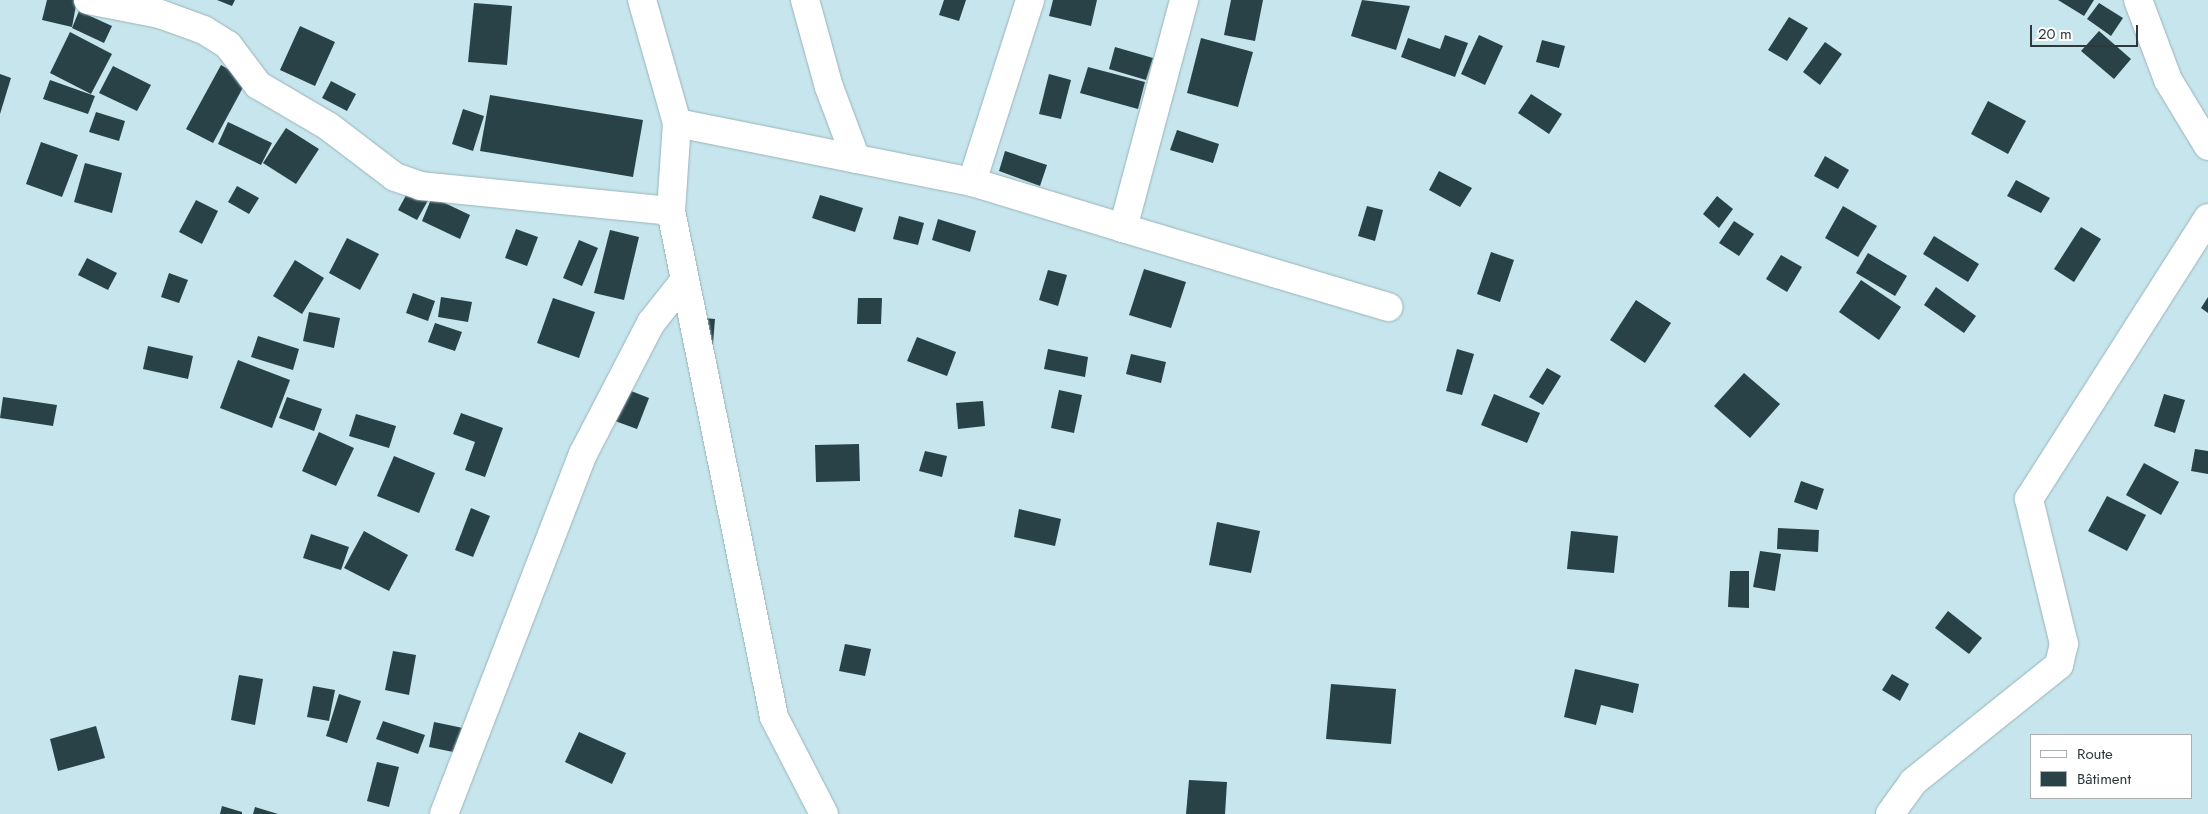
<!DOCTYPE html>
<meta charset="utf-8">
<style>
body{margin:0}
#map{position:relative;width:2208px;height:814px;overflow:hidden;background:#c7e5ec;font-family:Jost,sans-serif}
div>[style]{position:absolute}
.building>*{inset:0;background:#294248}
.roads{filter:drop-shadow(0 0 1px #98b4bb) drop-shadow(0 0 1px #98b4bb)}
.minor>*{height:28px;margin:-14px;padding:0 14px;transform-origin:14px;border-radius:14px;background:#fff}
span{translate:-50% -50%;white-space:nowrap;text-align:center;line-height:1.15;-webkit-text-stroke:5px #fff;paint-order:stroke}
.legend{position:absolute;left:2030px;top:734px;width:162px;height:65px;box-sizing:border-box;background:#fff;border:1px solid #abb0b1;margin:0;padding:6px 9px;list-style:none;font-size:15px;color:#2d393b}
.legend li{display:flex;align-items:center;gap:10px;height:25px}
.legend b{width:25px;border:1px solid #abb0b1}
.scale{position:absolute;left:2030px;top:25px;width:108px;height:22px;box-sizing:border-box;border:2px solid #2d393b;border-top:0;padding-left:6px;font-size:15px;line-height:18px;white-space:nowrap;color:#2d393b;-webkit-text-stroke:4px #fff;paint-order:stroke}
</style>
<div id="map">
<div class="building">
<div style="clip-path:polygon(47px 0,77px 0,72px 27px,42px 20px)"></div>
<div style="clip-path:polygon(217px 0,235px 0,232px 6px)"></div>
<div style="clip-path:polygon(944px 0,966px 0,959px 21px,939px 15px)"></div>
<div style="clip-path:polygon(1053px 0,1097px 0,1091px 26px,1049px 16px)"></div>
<div style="clip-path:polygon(1231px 0,1263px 0,1255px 41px,1224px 35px)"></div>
<div style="clip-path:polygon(1362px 0,1410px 6px,1396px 50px,1351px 36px)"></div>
<div style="clip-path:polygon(2058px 0,2094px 0,2084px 16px)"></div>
<div style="clip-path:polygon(474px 3px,512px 6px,507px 65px,468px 62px)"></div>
<div style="clip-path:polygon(2099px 3px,2123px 18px,2111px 36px,2087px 19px)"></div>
<div style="clip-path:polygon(79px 11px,112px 26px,104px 43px,72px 28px)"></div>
<div style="clip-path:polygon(1789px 17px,1808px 28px,1787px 61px,1768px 50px)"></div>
<div style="clip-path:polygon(300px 26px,335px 42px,315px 86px,280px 70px)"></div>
<div style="clip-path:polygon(2099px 31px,2131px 59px,2114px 79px,2081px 51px)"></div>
<div style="clip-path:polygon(70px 32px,112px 54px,91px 94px,50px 73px)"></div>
<div style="clip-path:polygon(1445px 35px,1468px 43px,1455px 77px,1401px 57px,1408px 38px,1440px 49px)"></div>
<div style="clip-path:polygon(1479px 35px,1503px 46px,1485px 85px,1461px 74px)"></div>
<div style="clip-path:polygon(1201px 38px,1253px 52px,1238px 107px,1187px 93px)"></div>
<div style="clip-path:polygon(1542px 40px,1565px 46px,1559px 68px,1536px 62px)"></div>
<div style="clip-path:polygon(1825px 42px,1842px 54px,1820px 85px,1803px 72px)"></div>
<div style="clip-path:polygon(1115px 47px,1153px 58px,1146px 80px,1109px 69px)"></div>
<div style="clip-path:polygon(221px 65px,247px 80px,213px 143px,186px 129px)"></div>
<div style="clip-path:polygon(113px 66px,151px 85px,137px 111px,99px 93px)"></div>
<div style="clip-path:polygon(1088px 67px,1145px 82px,1138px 109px,1080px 93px)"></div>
<div style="clip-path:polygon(0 74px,11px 78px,0 114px)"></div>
<div style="clip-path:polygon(1049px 74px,1071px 80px,1061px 119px,1039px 114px)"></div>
<div style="clip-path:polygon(50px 80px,95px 96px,88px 114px,43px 99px)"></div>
<div style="clip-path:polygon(331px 81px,356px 94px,347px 111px,322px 98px)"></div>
<div style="clip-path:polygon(1531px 94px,1562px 114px,1549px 134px,1518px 113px)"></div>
<div style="clip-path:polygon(490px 95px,643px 120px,633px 177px,480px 151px)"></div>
<div style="clip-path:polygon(1988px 101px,2026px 121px,2008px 154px,1971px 134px)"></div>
<div style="clip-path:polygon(463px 109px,484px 116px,473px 151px,452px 144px)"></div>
<div style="clip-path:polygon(96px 112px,125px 121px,119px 141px,89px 132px)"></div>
<div style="clip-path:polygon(228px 122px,272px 143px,261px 165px,218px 144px)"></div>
<div style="clip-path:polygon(286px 128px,319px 149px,296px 184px,263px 163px)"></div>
<div style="clip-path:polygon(1177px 130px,1219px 144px,1213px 163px,1170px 150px)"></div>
<div style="clip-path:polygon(41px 142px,78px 155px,62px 197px,26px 184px)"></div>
<div style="clip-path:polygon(1005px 151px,1047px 165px,1040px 186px,999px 171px)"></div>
<div style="clip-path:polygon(1825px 156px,1849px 170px,1838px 189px,1814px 176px)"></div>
<div style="clip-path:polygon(85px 163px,122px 173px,112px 213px,74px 202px)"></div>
<div style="clip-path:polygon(1439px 171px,1472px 188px,1460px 207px,1429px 190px)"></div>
<div style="clip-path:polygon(416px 177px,435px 188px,417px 220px,398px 210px)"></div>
<div style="clip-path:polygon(2016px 180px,2050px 198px,2041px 213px,2007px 196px)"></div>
<div style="clip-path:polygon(237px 186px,259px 198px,249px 214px,228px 202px)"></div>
<div style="clip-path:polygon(820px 195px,863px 208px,855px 232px,812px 218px)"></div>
<div style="clip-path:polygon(1717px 196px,1733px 209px,1719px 228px,1703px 214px)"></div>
<div style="clip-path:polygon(432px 197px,470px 215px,460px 239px,422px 221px)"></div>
<div style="clip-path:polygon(196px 200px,218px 211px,202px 244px,179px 232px)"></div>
<div style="clip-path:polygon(1367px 206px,1383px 210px,1375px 241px,1358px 236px)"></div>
<div style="clip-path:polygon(1843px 206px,1877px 226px,1858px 257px,1825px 238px)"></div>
<div style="clip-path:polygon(899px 216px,924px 223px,918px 245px,893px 239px)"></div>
<div style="clip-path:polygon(938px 219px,976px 231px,970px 252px,932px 240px)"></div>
<div style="clip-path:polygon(1734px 221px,1754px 234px,1739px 256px,1719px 243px)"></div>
<div style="clip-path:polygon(2081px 227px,2101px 239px,2074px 282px,2054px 269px)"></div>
<div style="clip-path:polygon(516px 229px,538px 237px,527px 266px,505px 258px)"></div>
<div style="clip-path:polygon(610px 230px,639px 237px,624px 300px,594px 293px)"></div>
<div style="clip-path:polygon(1934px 236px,1979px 264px,1968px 282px,1923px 254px)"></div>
<div style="clip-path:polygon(347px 238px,379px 254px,360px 290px,329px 273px)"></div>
<div style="clip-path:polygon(579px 240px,598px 248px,582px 286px,563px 278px)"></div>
<div style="clip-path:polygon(1491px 252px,1514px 260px,1500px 302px,1477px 294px)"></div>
<div style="clip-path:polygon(1868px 253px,1907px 276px,1895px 296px,1856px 273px)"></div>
<div style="clip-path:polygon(1781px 255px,1802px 267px,1787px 292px,1766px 279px)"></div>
<div style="clip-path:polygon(87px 258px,117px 273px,108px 290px,78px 275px)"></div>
<div style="clip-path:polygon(295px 260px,324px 278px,302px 314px,273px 296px)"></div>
<div style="clip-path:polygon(1144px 269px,1186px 282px,1171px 328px,1129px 315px)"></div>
<div style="clip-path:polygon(1048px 270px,1067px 275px,1058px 306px,1039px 300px)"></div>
<div style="clip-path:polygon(169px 273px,188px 280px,179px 303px,161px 297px)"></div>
<div style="clip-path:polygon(1861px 280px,1901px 307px,1879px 340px,1839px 312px)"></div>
<div style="clip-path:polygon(1936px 287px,1976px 316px,1964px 333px,1924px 305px)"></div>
<div style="clip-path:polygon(413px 293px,435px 301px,428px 321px,406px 313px)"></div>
<div style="clip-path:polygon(441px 297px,472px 302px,468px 322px,438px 317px)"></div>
<div style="clip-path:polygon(2208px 297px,2208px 313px,2201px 308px)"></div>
<div style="clip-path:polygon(553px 298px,595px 312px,579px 358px,537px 343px)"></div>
<div style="clip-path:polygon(858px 298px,882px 298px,881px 324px,857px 324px)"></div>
<div style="clip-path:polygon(1636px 300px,1671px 323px,1645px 363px,1610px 340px)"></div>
<div style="clip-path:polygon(309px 312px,340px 318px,334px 348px,303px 341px)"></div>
<div style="clip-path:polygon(693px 317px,715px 319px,713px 344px,690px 342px)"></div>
<div style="clip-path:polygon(435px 323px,462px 332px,455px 351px,428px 342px)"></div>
<div style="clip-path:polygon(258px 336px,299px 349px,293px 370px,251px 357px)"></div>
<div style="clip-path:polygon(917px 337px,956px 352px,947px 376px,907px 361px)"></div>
<div style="clip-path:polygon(148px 346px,193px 356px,188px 379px,143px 369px)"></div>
<div style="clip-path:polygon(1048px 349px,1088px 357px,1085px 377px,1044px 369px)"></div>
<div style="clip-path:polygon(1457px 349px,1474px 354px,1462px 395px,1446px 391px)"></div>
<div style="clip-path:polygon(1131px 354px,1166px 362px,1161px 383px,1126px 374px)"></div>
<div style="clip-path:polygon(238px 360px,290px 380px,272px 428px,220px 408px)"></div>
<div style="clip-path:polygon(1547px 368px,1561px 376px,1543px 405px,1529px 397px)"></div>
<div style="clip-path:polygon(1744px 373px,1780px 404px,1750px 438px,1714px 406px)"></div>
<div style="clip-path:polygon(626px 389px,649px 398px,637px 429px,615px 421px)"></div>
<div style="clip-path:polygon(1059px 390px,1082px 395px,1074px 433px,1051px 428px)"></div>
<div style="clip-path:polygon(1494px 394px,1540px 413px,1527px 443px,1481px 425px)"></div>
<div style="clip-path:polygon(2164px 394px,2185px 400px,2175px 433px,2154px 426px)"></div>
<div style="clip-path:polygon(3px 397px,57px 405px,53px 426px,0 418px)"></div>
<div style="clip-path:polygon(287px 397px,322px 409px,314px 431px,279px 418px)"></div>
<div style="clip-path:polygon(983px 401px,985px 426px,958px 429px,956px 403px)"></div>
<div style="clip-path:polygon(461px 413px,503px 428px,485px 477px,465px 470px,475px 442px,453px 434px)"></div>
<div style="clip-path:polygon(356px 414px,396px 426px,389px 448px,349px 436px)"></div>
<div style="clip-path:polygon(319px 432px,354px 448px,336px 486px,302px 471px)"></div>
<div style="clip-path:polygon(859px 444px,860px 481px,816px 482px,815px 445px)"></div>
<div style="clip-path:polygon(2195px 449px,2208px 451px,2208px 474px,2191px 471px)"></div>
<div style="clip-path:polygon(925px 451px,947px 456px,942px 477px,919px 471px)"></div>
<div style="clip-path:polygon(394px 456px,435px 473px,419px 513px,377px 496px)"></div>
<div style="clip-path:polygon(2144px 463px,2179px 482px,2161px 515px,2126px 495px)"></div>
<div style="clip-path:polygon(1801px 481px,1824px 489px,1817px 510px,1794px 502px)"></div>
<div style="clip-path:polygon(2107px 496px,2146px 515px,2127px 551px,2088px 531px)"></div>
<div style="clip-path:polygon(471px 508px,490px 516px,473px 557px,455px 550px)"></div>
<div style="clip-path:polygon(1019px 509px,1061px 519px,1055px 546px,1014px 537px)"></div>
<div style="clip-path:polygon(1217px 522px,1260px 531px,1251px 573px,1209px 565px)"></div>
<div style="clip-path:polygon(1778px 528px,1819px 530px,1818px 552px,1777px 549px)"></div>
<div style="clip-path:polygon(364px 531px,408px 555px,389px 591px,344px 568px)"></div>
<div style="clip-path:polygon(1571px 531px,1618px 536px,1614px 573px,1567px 569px)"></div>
<div style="clip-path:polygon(311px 534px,349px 547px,341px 570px,303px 558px)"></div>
<div style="clip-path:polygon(1760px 551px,1781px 554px,1775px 591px,1753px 587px)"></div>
<div style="clip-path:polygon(1730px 571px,1749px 571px,1749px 608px,1728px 607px)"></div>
<div style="clip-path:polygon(1948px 611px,1982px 638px,1969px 654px,1935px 628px)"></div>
<div style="clip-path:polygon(845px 644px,871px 649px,865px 676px,839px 671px)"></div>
<div style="clip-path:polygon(393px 651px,416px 655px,409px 695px,385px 690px)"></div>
<div style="clip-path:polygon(1575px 669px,1639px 684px,1633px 713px,1601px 705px,1596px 725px,1564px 717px)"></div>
<div style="clip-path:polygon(1892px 674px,1909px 684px,1900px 701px,1882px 690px)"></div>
<div style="clip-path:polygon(239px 675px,263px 679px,255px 725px,231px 720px)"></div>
<div style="clip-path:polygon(1331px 684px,1396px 689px,1391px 744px,1326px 739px)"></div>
<div style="clip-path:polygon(313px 686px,335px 690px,329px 721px,307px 717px)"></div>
<div style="clip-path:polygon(339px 694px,361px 701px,347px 743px,326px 736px)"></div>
<div style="clip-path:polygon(383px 721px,425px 735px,418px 754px,376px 739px)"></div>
<div style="clip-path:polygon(434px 722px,463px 728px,458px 753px,429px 747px)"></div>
<div style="clip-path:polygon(96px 726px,105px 758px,58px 771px,50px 739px)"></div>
<div style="clip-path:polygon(579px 732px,626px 753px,612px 784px,565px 762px)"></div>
<div style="clip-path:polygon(377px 762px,399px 767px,389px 807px,367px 801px)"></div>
<div style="clip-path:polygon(1189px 780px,1227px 782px,1225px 814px,1186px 814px)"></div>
<div style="clip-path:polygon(222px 806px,242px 812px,242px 814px,220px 814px)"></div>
<div style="clip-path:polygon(255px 807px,278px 814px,253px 814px)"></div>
</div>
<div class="roads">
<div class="minor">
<div style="left:88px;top:0;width:73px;rotate:11deg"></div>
<div style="left:160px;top:14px;width:47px;rotate:20deg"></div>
<div style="left:204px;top:30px;width:28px;rotate:32deg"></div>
<div style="left:228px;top:45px;width:50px;rotate:53.1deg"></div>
<div style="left:258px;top:85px;width:81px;rotate:30.4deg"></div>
<div style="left:328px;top:126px;width:84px;rotate:37.3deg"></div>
<div style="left:395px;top:177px;width:28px;rotate:19deg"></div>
<div style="left:421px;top:186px;width:251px;rotate:5.7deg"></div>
<div style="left:642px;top:0;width:128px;rotate:74.1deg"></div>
<div style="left:677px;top:123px;width:88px;rotate:93.9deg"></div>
<div style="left:671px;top:211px;width:516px;rotate:78.49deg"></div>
<div style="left:774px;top:717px;width:109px;rotate:62.7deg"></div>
<div style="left:805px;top:0;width:90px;rotate:74.6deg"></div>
<div style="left:829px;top:87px;width:77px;rotate:69.4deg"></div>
<div style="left:2138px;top:0;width:85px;rotate:69.4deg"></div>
<div style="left:2168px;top:80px;width:77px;rotate:58.8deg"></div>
<div style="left:677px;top:123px;width:301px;rotate:11.3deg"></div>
<div style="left:972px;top:182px;width:191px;rotate:-72.3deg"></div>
<div style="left:972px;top:182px;width:158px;rotate:16.9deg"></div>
<div style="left:1123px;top:228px;width:236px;rotate:-75deg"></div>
<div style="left:1123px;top:228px;width:277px;rotate:16.6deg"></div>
<div style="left:444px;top:814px;width:386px;rotate:-68.9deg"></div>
<div style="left:583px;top:454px;width:148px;rotate:-62.6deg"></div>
<div style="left:651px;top:323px;width:53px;rotate:-51.8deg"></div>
<div style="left:1890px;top:814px;width:39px;rotate:-54deg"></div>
<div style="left:1913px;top:782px;width:187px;rotate:-38.7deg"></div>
<div style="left:2059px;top:665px;width:22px;rotate:-77deg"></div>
<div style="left:2064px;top:644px;width:149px;rotate:-103.6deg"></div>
<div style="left:2029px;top:499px;width:333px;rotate:-57.5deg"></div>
</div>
</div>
<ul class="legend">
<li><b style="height:6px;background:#fff"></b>Route</li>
<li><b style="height:14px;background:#294248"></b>Bâtiment</li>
</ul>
<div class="scale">20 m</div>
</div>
